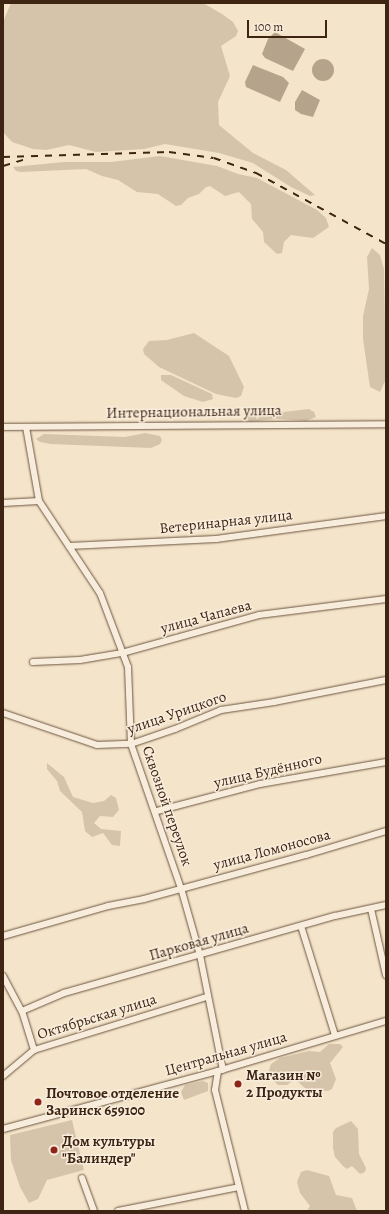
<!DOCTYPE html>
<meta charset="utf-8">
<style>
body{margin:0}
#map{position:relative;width:389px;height:1214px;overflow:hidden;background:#f4e4c9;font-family:Alegreya,serif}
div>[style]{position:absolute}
.green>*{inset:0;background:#d5c4aa}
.water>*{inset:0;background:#b6a38b}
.round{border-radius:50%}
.roads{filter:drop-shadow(0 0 1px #6c5540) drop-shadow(0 0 1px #6c5540)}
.minor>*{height:6px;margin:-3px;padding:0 3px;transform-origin:3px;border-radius:3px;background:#f8eddc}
.rail>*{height:1.5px;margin-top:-0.75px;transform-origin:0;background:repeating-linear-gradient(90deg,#3e2513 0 7px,transparent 0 14px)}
.dots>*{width:11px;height:11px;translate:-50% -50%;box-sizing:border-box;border:2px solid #f8eddc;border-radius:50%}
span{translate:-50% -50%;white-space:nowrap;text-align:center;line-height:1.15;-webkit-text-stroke:3px #f8eddc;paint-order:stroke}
.street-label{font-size:15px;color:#3e2513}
.poi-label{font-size:15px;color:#3e2513;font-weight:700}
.left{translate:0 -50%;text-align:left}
.frame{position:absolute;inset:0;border:4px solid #3e2513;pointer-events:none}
.scale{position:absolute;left:247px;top:20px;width:80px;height:18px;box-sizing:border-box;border:2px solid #3e2513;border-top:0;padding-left:5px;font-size:12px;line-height:14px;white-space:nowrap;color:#3e2513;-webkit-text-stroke:3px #f8eddc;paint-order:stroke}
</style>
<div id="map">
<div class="green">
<div style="clip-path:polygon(11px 3px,203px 3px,222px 14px,233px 22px,238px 31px,236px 36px,221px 46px,230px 76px,218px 102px,219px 125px,253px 153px,286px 170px,315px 195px,310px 196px,291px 187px,253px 163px,219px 153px,165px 144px,144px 149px,96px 152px,69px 145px,46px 150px,33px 149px,12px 142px,3px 132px,3px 22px)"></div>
<div style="clip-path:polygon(160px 156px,217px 166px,238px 174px,257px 178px,317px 210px,326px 218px,329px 227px,313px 238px,291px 235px,284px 242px,282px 253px,277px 254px,264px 242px,263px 232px,252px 219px,251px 204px,239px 192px,225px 196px,210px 186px,206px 187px,199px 194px,188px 198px,181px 205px,176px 206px,158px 194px,137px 192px,118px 180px,102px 176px,86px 169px,21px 172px,16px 171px,13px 167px,64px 162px,111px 162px)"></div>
<div style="clip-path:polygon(372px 248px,380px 255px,384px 269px,386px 379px,380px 392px,370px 387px,363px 339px,363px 316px,369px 289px,367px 257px)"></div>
<div style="clip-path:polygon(194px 333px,229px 356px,244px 387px,241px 396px,236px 398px,216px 394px,159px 367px,144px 354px,143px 349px,149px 341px,167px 340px)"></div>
<div style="clip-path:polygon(161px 375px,171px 375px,212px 394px,213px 399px,203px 402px,184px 396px,161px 380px)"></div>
<div style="clip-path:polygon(269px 407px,284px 412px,309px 409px,314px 412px,316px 417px,306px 421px,275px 419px,249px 422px,247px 417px,250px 413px)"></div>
<div style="clip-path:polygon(145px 433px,160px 436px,162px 440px,160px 444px,151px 448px,51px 444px,40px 442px,36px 439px,44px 434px,125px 437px)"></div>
<div style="clip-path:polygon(47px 763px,64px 777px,73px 797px,93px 803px,104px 801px,111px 795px,116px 798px,119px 810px,113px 817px,100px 816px,94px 823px,101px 829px,121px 831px,120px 846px,112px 845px,103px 833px,92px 837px,85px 831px,82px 812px,60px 791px,57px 781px,47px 769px)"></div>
<div style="clip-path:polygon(329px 1044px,340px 1044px,343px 1047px,330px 1063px,336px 1079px,332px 1089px,328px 1091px,306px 1089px,295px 1079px,287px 1085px,278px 1085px,274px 1081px,269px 1070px,271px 1064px,280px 1058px,309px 1051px,320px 1052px)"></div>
<div style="clip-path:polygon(203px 1081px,208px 1083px,208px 1091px,184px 1100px,181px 1092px,185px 1085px)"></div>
<div style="clip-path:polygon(72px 1120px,84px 1170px,47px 1180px,38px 1199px,29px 1203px,20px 1187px,11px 1160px,10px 1135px)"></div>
<div style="clip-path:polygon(351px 1121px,358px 1129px,359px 1154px,366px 1168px,365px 1172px,360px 1174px,352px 1166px,347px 1169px,343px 1166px,335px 1157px,333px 1148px,333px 1132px,336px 1128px)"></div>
<div style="clip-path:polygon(307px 1170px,329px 1176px,336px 1195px,352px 1198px,357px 1211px,307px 1211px,310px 1206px,300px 1193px,297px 1182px,301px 1172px)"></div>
</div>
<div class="water">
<div style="clip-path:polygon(275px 32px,305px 49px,293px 71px,265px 58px,262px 54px,268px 39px)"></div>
<div class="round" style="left:312px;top:59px;width:22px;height:22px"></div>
<div style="clip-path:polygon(253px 65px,283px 77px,289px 83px,280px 102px,246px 87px,245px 82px)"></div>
<div style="clip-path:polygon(302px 90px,320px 100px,313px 117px,301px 114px,295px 110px,295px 102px)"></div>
</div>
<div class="roads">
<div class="minor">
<div style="left:3px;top:427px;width:383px;rotate:-0.4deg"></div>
<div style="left:26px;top:427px;width:75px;rotate:80deg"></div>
<div style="left:39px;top:501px;width:110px;rotate:56.5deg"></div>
<div style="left:100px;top:593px;width:79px;rotate:69.3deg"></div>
<div style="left:128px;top:667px;width:77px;rotate:87.8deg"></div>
<div style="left:131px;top:744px;width:152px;rotate:70.9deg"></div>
<div style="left:181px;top:888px;width:70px;rotate:74.2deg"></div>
<div style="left:200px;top:955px;width:117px;rotate:78.7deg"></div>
<div style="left:3px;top:503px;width:36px;rotate:-3deg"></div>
<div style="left:69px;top:546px;width:147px;rotate:-2.7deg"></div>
<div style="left:216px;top:539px;width:172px;rotate:-7.7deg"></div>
<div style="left:33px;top:662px;width:47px;rotate:-2.4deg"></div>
<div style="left:80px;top:660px;width:43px;rotate:-9.5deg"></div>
<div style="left:122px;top:653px;width:142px;rotate:-15.5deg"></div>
<div style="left:259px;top:615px;width:128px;rotate:-7.2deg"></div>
<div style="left:3px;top:713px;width:99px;rotate:18.8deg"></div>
<div style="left:97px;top:745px;width:34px;rotate:-2deg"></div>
<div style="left:131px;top:744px;width:46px;rotate:-18.8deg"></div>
<div style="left:175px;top:729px;width:50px;rotate:-22.4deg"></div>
<div style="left:221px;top:710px;width:54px;rotate:-8.6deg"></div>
<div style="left:274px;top:702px;width:114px;rotate:-11.1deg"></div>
<div style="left:157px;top:811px;width:106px;rotate:-14.7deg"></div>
<div style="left:260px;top:784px;width:128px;rotate:-9.9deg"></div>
<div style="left:371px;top:909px;width:68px;rotate:77.2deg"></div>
<div style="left:301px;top:926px;width:114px;rotate:72.7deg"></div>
<div style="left:3px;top:936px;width:109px;rotate:-15.9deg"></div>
<div style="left:108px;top:906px;width:37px;rotate:-11deg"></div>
<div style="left:144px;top:899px;width:168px;rotate:-15.2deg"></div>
<div style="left:306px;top:855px;width:84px;rotate:-16.7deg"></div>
<div style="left:3px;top:976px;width:40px;rotate:62deg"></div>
<div style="left:22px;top:1011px;width:41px;rotate:72.9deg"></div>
<div style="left:22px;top:1011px;width:46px;rotate:-23.2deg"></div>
<div style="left:64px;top:993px;width:282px;rotate:-15.9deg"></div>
<div style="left:335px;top:916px;width:52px;rotate:-12.2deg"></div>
<div style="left:218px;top:1071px;width:19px;rotate:99deg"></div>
<div style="left:215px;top:1090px;width:125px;rotate:76.1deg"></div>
<div style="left:3px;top:1076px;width:40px;rotate:-40deg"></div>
<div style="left:34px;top:1050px;width:180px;rotate:-17.1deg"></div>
<div style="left:3px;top:1129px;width:223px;rotate:-15.1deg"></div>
<div style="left:218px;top:1071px;width:175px;rotate:-16.6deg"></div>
<div style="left:82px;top:1178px;width:35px;rotate:70deg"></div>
<div style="left:118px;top:1211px;width:123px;rotate:-11.2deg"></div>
</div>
</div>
<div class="rail">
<div style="left:3px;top:157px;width:166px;rotate:-1.7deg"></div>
<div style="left:169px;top:152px;width:45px;rotate:7.6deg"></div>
<div style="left:214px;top:158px;width:45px;rotate:19.7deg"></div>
<div style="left:256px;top:173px;width:148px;rotate:28.6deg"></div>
<div style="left:3px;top:166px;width:21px;rotate:-17deg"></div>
</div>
<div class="dots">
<div style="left:238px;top:1084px;background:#8f2418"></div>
<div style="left:38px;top:1102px;background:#8f2418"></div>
<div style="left:54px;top:1150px;background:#8f2418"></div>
</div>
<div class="street-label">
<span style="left:194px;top:412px;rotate:-1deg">Интернациональная улица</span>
<span style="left:226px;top:522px;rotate:-6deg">Ветеринарная улица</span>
<span style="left:206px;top:617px;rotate:-15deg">улица Чапаева</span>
<span style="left:177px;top:713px;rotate:-19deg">улица Урицкого</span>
<span style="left:268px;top:771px;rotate:-13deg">улица Будённого</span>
<span style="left:167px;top:806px;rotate:71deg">Сквозной переулок</span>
<span style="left:272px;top:850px;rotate:-15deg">улица Ломоносова</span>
<span style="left:199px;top:942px;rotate:-16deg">Парковая улица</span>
<span style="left:97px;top:1017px;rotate:-17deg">Октябрьская улица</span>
<span style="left:226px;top:1054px;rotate:-16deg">Центральная улица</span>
</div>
<div class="poi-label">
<span class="left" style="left:246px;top:1084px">Магазин №<br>2 Продукты</span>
<span class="left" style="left:46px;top:1102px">Почтовое отделение<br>Заринск 659100</span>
<span class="left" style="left:62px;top:1150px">Дом культуры<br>"Балиндер"</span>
</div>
<div class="frame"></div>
<div class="scale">100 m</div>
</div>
